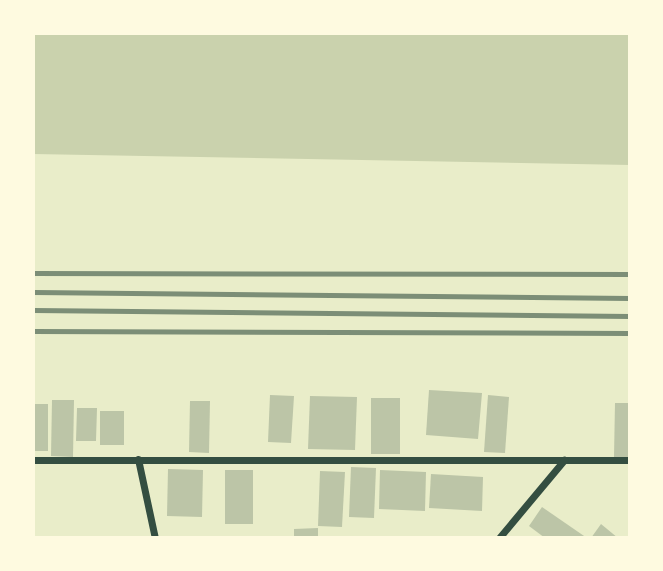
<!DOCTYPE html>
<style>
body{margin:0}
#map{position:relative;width:663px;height:571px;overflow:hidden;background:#e9edc9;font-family:"Sofia Sans Condensed",sans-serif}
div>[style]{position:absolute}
.green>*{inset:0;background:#cad2ad}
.building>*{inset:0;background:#bcc5a7}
.minor>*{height:7px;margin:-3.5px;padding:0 3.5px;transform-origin:3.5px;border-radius:3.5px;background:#344e41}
.rail>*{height:5px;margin:-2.5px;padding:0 2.5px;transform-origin:2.5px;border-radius:2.5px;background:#7c8e77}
span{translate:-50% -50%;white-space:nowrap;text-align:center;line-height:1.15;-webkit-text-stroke:7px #fefae0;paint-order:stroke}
.frame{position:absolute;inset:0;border:35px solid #fefae0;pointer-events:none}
</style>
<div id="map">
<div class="green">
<div style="clip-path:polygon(33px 33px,630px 33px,630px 165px,33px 154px)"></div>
</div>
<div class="building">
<div style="clip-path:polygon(429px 390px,482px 393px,478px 439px,426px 435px)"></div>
<div style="clip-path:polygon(270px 395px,294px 396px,291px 443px,268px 442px)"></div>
<div style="clip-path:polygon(488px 395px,509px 397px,505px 453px,484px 452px)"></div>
<div style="clip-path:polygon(310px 396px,357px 397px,355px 450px,308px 449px)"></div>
<div style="clip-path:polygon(371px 398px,400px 398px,400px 454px,371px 454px)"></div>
<div style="clip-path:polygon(52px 400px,74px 400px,73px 457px,51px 456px)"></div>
<div style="clip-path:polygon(190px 401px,210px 401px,209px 453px,189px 452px)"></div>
<div style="clip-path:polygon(615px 403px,630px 403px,630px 457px,614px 457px)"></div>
<div style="clip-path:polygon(33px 404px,48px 404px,48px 451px,33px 451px)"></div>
<div style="clip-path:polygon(77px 408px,97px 408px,96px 441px,76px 441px)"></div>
<div style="clip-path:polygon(100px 411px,124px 411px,124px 445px,100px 445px)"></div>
<div style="clip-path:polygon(351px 467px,376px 468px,374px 518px,349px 517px)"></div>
<div style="clip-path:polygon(168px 469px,203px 470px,202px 517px,167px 516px)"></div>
<div style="clip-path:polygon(225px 470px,253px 470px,253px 524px,225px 524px)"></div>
<div style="clip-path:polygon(380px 470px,426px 472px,425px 511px,379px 509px)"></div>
<div style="clip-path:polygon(320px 471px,345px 472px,342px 527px,318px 526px)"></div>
<div style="clip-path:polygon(431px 474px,483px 477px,482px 511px,429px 508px)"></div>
<div style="clip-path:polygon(542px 507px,587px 538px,545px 538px,529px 526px)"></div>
<div style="clip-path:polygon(601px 524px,618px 538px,591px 538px)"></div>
<div style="clip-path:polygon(318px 528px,318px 538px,294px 538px,294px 529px)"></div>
</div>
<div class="minor">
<div style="left:138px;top:459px;width:81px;rotate:77.9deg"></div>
<div style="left:33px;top:460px;width:597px"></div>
<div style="left:499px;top:538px;width:102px;rotate:-50.2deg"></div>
</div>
<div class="rail">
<div style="left:33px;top:273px;width:597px;rotate:0.1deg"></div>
<div style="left:33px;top:292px;width:597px;rotate:0.58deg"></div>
<div style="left:33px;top:310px;width:597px;rotate:0.58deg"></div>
<div style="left:33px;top:331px;width:597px;rotate:0.19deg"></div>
</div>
<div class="frame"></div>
</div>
